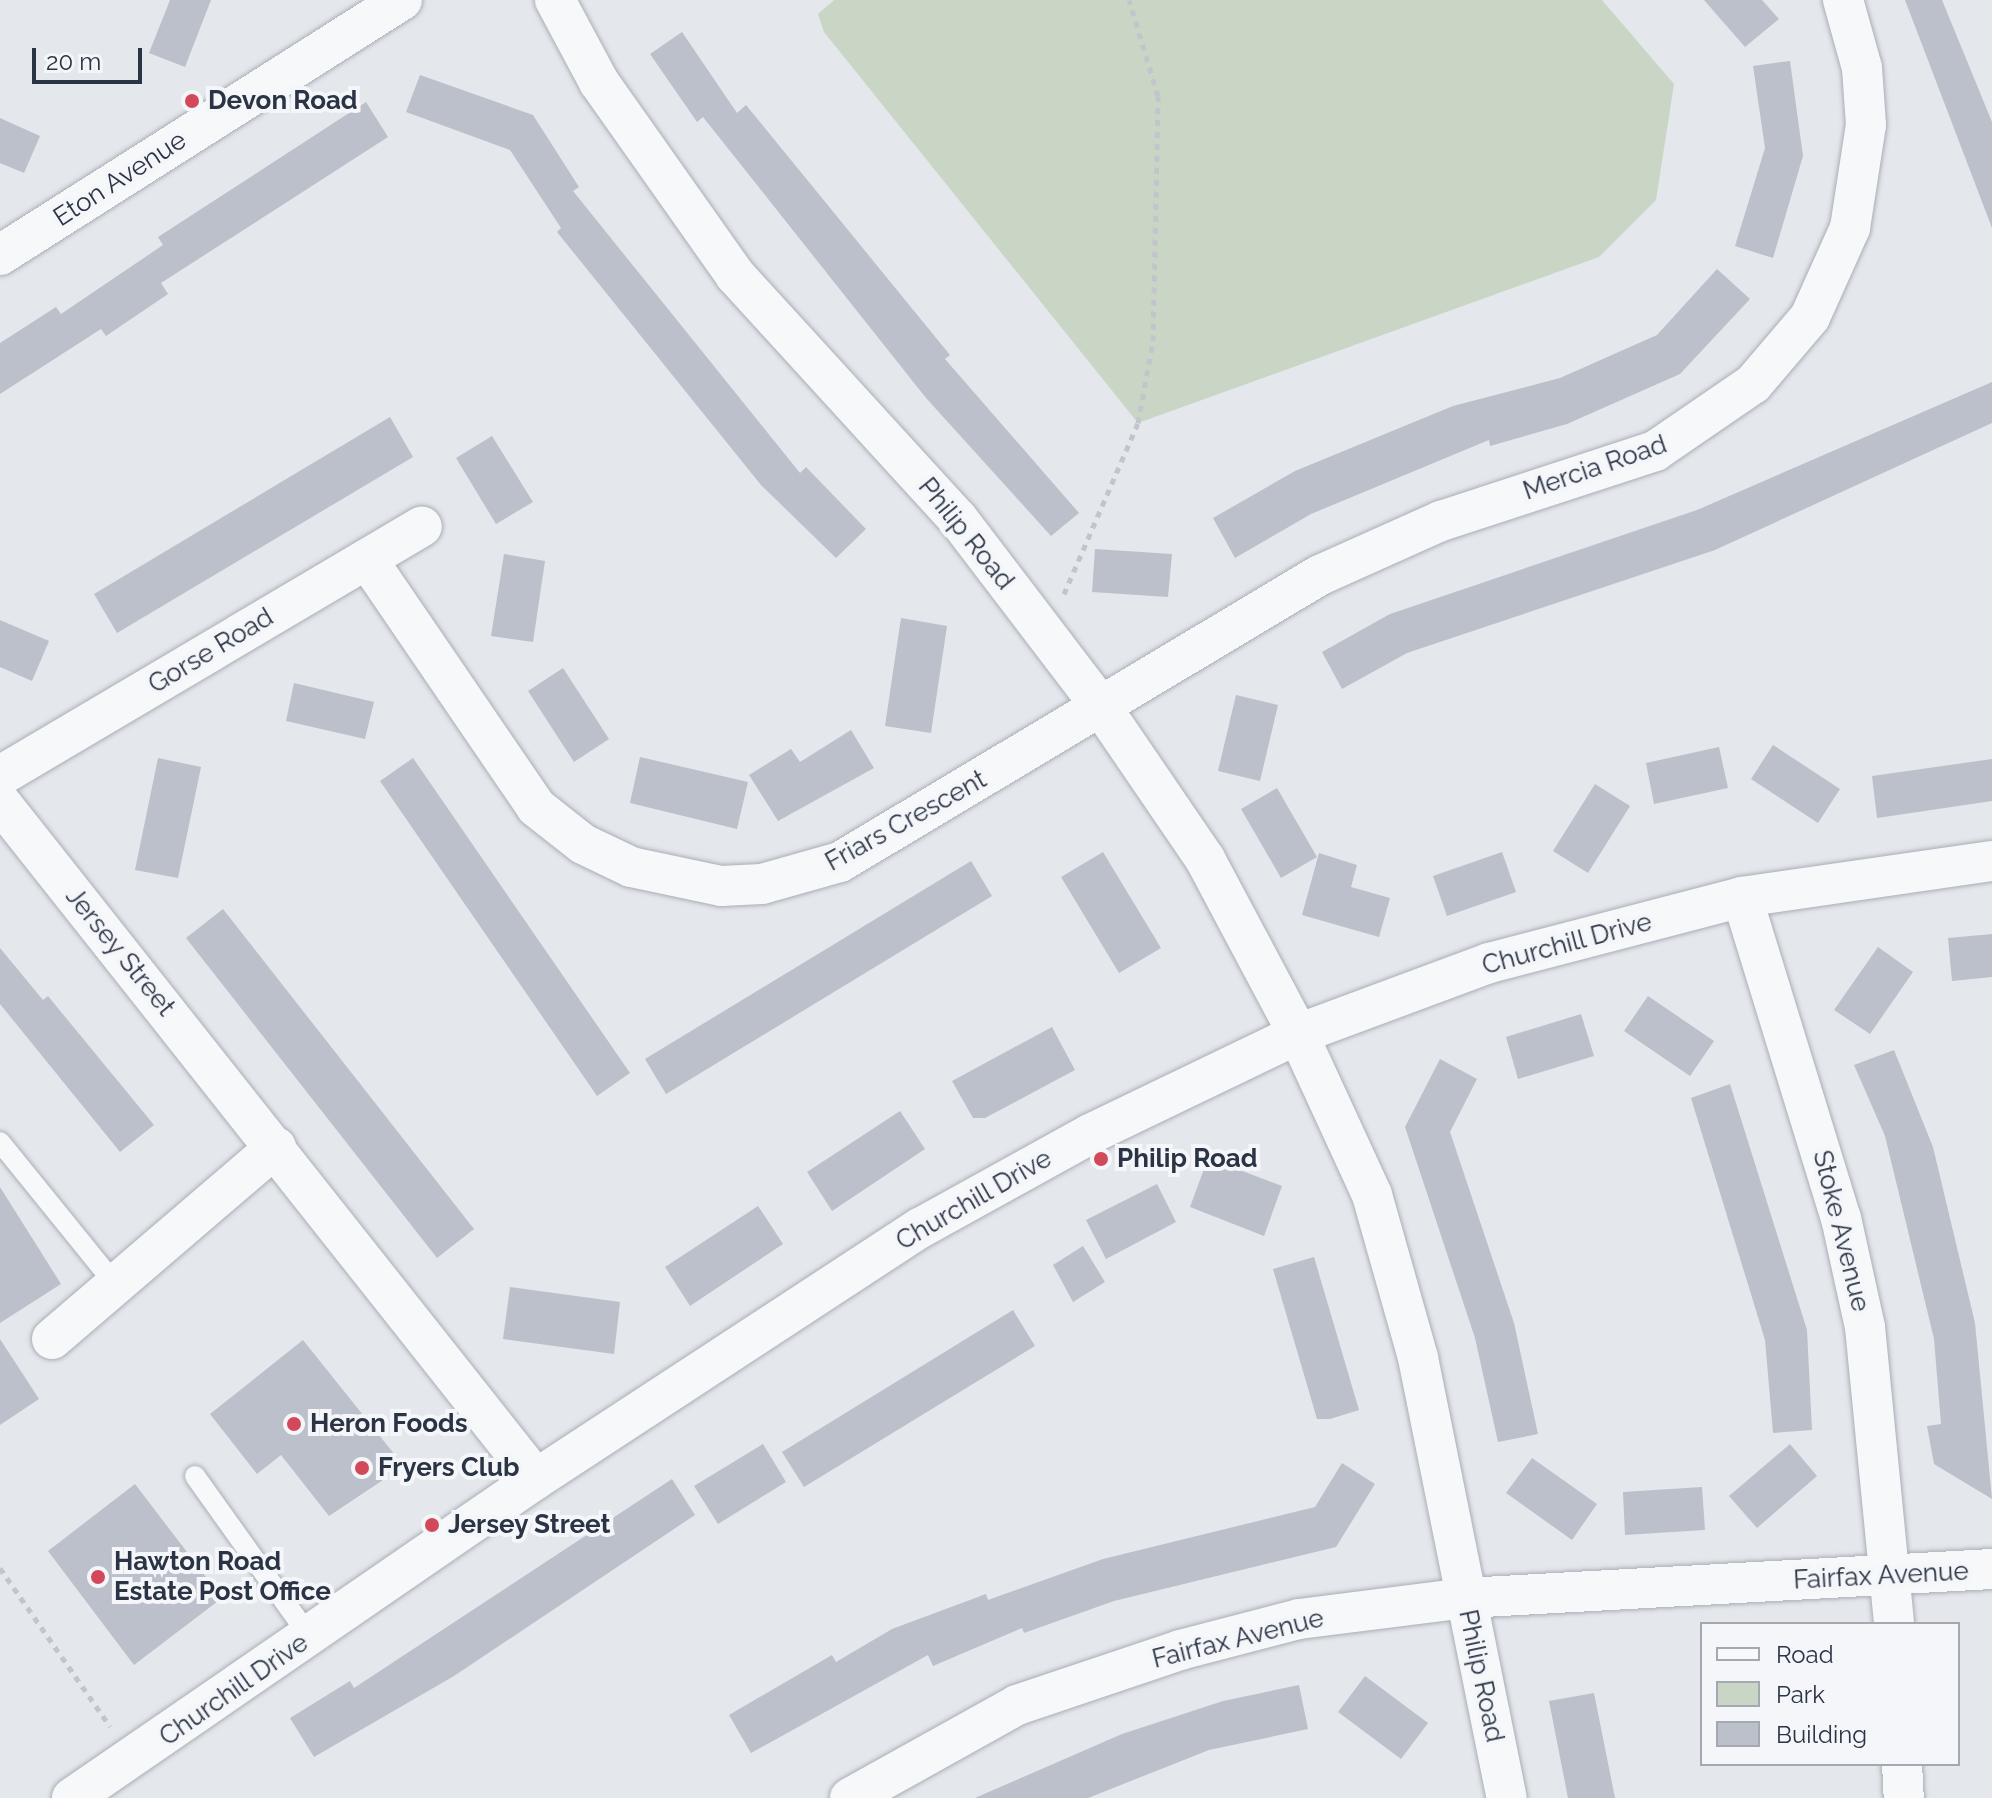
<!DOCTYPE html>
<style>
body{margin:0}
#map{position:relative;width:1992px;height:1798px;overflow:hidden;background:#e4e7ec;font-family:Raleway,sans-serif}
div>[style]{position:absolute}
.green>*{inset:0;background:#c9d6c5}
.building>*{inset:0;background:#bbc0ca}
.path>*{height:5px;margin-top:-2.5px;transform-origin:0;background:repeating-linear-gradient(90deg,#c2c5cb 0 6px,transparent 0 12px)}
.roads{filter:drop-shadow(0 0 2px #a9aeb7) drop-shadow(0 0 2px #a9aeb7)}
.lane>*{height:20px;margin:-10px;padding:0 10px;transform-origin:10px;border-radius:10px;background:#f7f8fa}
.street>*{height:40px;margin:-20px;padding:0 20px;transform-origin:20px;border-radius:20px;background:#f7f8fa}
.dots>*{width:22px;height:22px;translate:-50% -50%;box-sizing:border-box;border:4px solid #f4f6f9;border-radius:50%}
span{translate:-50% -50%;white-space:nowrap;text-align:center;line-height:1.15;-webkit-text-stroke:8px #f4f6f9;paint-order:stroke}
.poi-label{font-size:26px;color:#2b3445;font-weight:700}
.left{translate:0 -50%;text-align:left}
.street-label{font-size:26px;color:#2b3445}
.legend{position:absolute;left:1700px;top:1622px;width:260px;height:144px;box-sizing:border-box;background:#f4f6f9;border:2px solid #a4a8b1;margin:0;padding:10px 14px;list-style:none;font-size:24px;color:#2b3445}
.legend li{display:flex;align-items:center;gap:16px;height:40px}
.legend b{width:40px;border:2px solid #a4a8b1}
.scale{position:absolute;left:32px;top:48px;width:110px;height:36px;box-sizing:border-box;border:4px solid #2b3445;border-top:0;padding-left:10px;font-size:24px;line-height:28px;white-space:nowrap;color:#2b3445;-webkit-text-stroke:6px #f4f6f9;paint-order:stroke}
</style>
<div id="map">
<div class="green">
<div style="clip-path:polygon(834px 0,1602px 0,1674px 84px,1656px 200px,1599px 257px,1138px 423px,824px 32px,818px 14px)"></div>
</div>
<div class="building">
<div style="clip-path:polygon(170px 0,211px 0,185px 67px,149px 53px)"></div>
<div style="clip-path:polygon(1704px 0,1762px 0,1779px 19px,1745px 47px)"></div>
<div style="clip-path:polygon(1905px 0,1942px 0,1992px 122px,1992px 228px)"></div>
<div style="clip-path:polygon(682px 32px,737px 113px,746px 105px,950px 355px,945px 359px,1079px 513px,1051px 536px,926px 398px,703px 117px,697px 122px,650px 54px)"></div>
<div style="clip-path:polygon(1790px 61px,1803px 156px,1773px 258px,1735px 246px,1765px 148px,1753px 66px)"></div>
<div style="clip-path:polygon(420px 75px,533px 115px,579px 187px,573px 191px,800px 473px,806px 467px,866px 529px,836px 558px,761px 485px,557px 232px,561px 228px,510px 150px,406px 112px)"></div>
<div style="clip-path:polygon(366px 102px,388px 137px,161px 283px,168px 294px,106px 336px,101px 329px,0 394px,0 343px,56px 307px,61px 314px,163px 245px,158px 237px)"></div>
<div style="clip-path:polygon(0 118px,40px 136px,24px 173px,0 163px)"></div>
<div style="clip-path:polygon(1717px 269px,1750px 299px,1680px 374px,1567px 424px,1490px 446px,1489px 440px,1311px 514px,1235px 558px,1213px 518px,1295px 471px,1453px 406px,1560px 378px,1657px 335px)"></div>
<div style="clip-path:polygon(1992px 382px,1992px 423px,1715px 550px,1407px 653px,1342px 689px,1322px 652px,1390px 614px,1697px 510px)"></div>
<div style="clip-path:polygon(390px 417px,413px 457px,117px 633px,94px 594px)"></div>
<div style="clip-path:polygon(492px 436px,533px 502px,496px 524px,456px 458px)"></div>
<div style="clip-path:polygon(1095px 549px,1172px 554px,1168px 597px,1092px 592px)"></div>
<div style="clip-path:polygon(504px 554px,545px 561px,533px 642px,491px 636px)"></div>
<div style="clip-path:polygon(901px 618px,947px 626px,931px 733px,885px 726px)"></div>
<div style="clip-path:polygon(0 620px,49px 641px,32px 681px,0 667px)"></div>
<div style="clip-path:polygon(563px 668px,609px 739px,574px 762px,528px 691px)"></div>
<div style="clip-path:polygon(294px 683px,374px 702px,365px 739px,286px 721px)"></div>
<div style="clip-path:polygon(1236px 695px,1278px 705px,1260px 781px,1218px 771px)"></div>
<div style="clip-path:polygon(851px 730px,874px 768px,778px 821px,749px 775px,791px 749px,800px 762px)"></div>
<div style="clip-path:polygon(1773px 745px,1840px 789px,1818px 823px,1751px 779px)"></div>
<div style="clip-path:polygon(1719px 747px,1728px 788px,1654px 804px,1646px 763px)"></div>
<div style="clip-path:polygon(640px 757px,748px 782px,737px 829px,630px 803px)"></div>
<div style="clip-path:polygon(158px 758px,201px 767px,178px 878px,135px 870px)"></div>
<div style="clip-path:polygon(413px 758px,630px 1073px,597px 1096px,380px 781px)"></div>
<div style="clip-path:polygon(1992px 759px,1992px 801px,1877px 818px,1872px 776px)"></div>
<div style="clip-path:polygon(1595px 784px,1630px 806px,1588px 873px,1553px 851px)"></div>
<div style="clip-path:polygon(1277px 788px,1317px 857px,1281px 878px,1241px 809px)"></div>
<div style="clip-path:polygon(1103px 852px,1161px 948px,1119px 973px,1061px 877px)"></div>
<div style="clip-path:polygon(1502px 852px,1516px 892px,1447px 916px,1433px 876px)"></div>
<div style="clip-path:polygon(1319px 853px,1357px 865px,1351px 887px,1390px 898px,1379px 937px,1302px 915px)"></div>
<div style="clip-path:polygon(971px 861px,992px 896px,666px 1094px,645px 1059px)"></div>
<div style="clip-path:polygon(223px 909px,474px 1229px,437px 1258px,186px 938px)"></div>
<div style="clip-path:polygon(1992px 934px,1992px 977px,1952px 981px,1948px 938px)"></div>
<div style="clip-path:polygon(1878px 947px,1913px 972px,1870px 1034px,1834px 1010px)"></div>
<div style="clip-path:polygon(0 948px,43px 1000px,48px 996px,154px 1125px,120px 1152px,0 1004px)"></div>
<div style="clip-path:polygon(1648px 996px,1714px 1041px,1690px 1076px,1624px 1031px)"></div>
<div style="clip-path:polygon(1581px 1014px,1594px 1056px,1518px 1079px,1506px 1037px)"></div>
<div style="clip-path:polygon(1052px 1027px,1075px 1070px,985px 1118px,973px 1118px,952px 1081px)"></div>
<div style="clip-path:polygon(1894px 1050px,1933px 1147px,1975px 1323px,1992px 1499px,1934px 1464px,1927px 1426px,1941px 1424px,1934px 1339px,1885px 1136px,1854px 1065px)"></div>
<div style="clip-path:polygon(1440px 1059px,1477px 1079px,1450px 1132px,1514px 1323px,1538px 1434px,1498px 1442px,1475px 1338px,1405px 1127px)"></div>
<div style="clip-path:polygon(1730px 1084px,1807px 1330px,1812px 1430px,1773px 1433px,1765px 1340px,1691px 1098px)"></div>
<div style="clip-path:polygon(900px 1111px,925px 1149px,832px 1211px,807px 1172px)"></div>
<div style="clip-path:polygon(1208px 1158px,1282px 1186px,1264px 1236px,1190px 1207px)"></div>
<div style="clip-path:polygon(1157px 1184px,1176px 1222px,1106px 1259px,1086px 1220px)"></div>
<div style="clip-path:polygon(0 1187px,61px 1284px,0 1323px)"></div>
<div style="clip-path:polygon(758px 1206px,783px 1244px,690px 1306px,665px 1267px)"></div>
<div style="clip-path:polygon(1083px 1246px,1105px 1282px,1073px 1302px,1053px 1265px)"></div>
<div style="clip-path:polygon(1314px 1257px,1359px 1410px,1330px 1419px,1317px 1419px,1273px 1269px)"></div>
<div style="clip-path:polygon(510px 1287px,620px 1302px,614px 1354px,503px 1339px)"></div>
<div style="clip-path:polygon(1013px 1310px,1035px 1346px,804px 1487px,782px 1452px)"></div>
<div style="clip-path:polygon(0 1339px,39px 1399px,0 1425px)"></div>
<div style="clip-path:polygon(303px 1340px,399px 1460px,379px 1476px,383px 1480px,329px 1516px,281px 1455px,257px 1474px,210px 1414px)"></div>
<div style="clip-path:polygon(763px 1444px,786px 1482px,718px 1524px,694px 1486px)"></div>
<div style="clip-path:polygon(1790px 1444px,1817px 1476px,1757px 1528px,1729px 1496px)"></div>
<div style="clip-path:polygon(1532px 1458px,1597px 1504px,1572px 1540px,1506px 1493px)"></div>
<div style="clip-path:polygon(1342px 1463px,1375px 1484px,1336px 1547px,1114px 1601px,1024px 1633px,1022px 1628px,933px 1666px,928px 1655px,751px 1753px,729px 1715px,832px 1655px,836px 1662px,892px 1629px,986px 1594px,988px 1600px,1103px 1559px,1315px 1507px)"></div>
<div style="clip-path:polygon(672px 1479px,695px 1515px,454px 1676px,314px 1757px,290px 1718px,350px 1681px,354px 1688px)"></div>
<div style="clip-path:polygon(135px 1484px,222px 1598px,134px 1665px,48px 1551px)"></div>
<div style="clip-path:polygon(1702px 1487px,1705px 1530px,1625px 1535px,1623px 1492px)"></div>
<div style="clip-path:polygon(1365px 1676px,1428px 1723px,1401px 1759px,1338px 1712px)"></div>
<div style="clip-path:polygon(1299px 1685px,1308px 1729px,1209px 1750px,1088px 1798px,975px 1798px,1122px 1734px,1223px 1701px)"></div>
<div style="clip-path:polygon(1594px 1693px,1615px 1798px,1568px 1798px,1549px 1701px)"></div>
</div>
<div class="path">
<div style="left:1064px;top:594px;width:186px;rotate:-66.6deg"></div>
<div style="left:1138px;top:423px;width:83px;rotate:-79.6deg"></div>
<div style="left:1153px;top:341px;width:245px;rotate:-88.8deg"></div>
<div style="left:1158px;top:96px;width:100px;rotate:-106.8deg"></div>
<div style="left:0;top:1568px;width:193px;rotate:55.2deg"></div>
</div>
<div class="roads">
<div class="lane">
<div style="left:0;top:1142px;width:183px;rotate:51deg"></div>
<div style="left:195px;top:1476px;width:198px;rotate:54.5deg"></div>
</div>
<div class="street">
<div style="left:555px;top:0;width:93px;rotate:61.8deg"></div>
<div style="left:599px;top:82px;width:236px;rotate:54.8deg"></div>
<div style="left:735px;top:275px;width:331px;rotate:47.6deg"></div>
<div style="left:958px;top:519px;width:238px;rotate:52.7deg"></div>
<div style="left:1102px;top:708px;width:183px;rotate:55.7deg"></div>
<div style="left:1205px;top:859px;width:198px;rotate:62deg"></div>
<div style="left:1298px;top:1034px;width:177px;rotate:65.3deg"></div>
<div style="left:1372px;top:1195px;width:169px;rotate:74.2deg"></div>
<div style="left:1418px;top:1358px;width:449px;rotate:78.6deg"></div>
<div style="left:0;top:255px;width:476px;rotate:-32.4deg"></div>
<div style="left:367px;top:559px;width:300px;rotate:55.7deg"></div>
<div style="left:536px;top:807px;width:60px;rotate:38.2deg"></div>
<div style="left:583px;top:844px;width:53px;rotate:25.6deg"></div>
<div style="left:631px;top:867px;width:92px;rotate:11.9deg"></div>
<div style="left:721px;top:886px;width:41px;rotate:-2.8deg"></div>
<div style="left:762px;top:884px;width:81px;rotate:-15.8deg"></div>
<div style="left:840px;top:862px;width:559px;rotate:-30.88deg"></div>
<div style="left:1320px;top:575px;width:133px;rotate:-24.1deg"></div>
<div style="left:1441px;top:521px;width:225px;rotate:-18.1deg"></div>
<div style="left:1655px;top:451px;width:119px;rotate:-34.4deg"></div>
<div style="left:1753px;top:384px;width:88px;rotate:-49.6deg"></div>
<div style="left:1810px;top:317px;width:98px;rotate:-65.8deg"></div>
<div style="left:1850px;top:228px;width:104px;rotate:-81.2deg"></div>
<div style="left:1866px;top:125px;width:57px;rotate:-94deg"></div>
<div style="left:1862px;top:68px;width:71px;rotate:-105.6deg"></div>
<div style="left:0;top:776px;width:490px;rotate:-30.6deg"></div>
<div style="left:0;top:802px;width:863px;rotate:51.63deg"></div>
<div style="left:1742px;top:897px;width:336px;rotate:72.9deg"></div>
<div style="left:1841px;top:1218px;width:112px;rotate:77.6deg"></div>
<div style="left:1865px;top:1327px;width:298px;rotate:84.4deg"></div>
<div style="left:52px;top:1339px;width:295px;rotate:-40.6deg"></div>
<div style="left:1902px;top:1764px;width:34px;rotate:87deg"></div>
<div style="left:72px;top:1798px;width:563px;rotate:-34.51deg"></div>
<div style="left:536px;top:1479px;width:459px;rotate:-33.2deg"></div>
<div style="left:920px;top:1228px;width:194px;rotate:-28.9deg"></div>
<div style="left:1090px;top:1134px;width:231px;rotate:-25.7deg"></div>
<div style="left:1298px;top:1034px;width:204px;rotate:-20.4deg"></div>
<div style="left:1489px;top:963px;width:261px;rotate:-14.6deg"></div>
<div style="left:1742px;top:897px;width:253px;rotate:-8.2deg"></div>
<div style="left:850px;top:1798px;width:191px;rotate:-29.1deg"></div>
<div style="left:1017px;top:1705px;width:172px;rotate:-18.6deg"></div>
<div style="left:1180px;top:1650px;width:123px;rotate:-14.6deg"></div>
<div style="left:1299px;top:1619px;width:167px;rotate:-7.2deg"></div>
<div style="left:1465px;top:1598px;width:528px;rotate:-3.15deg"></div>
</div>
</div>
<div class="dots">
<div style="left:192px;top:101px;background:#d1495b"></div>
<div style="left:1101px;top:1159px;background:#d1495b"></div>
<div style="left:294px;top:1424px;background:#d1495b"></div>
<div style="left:362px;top:1468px;background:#d1495b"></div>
<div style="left:432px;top:1525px;background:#d1495b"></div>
<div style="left:98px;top:1577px;background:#d1495b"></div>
</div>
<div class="poi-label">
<span class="left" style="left:208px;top:101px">Devon Road</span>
<span class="left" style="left:1117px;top:1159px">Philip Road</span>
<span class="left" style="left:310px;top:1424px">Heron Foods</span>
<span class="left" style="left:378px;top:1468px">Fryers Club</span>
<span class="left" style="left:448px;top:1525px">Jersey Street</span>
<span class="left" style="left:114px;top:1577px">Hawton Road<br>Estate Post Office</span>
</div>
<div class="street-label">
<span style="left:120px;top:179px;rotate:-33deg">Eton Avenue</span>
<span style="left:1595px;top:468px;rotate:-19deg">Mercia Road</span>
<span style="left:966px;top:534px;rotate:51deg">Philip Road</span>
<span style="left:211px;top:651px;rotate:-31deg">Gorse Road</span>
<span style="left:906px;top:821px;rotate:-29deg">Friars Crescent</span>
<span style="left:1567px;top:944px;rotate:-15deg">Churchill Drive</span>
<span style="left:120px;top:952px;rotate:51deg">Jersey Street</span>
<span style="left:974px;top:1200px;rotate:-30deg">Churchill Drive</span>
<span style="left:1841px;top:1231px;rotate:76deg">Stoke Avenue</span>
<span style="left:1881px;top:1576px;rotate:-3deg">Fairfax Avenue</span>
<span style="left:1238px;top:1639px;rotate:-14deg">Fairfax Avenue</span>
<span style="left:1481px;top:1676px;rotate:78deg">Philip Road</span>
<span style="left:234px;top:1690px;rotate:-35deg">Churchill Drive</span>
</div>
<ul class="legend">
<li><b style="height:10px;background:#f7f8fa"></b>Road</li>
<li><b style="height:22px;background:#c9d6c5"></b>Park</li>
<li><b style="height:22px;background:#bbc0ca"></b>Building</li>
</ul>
<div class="scale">20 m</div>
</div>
